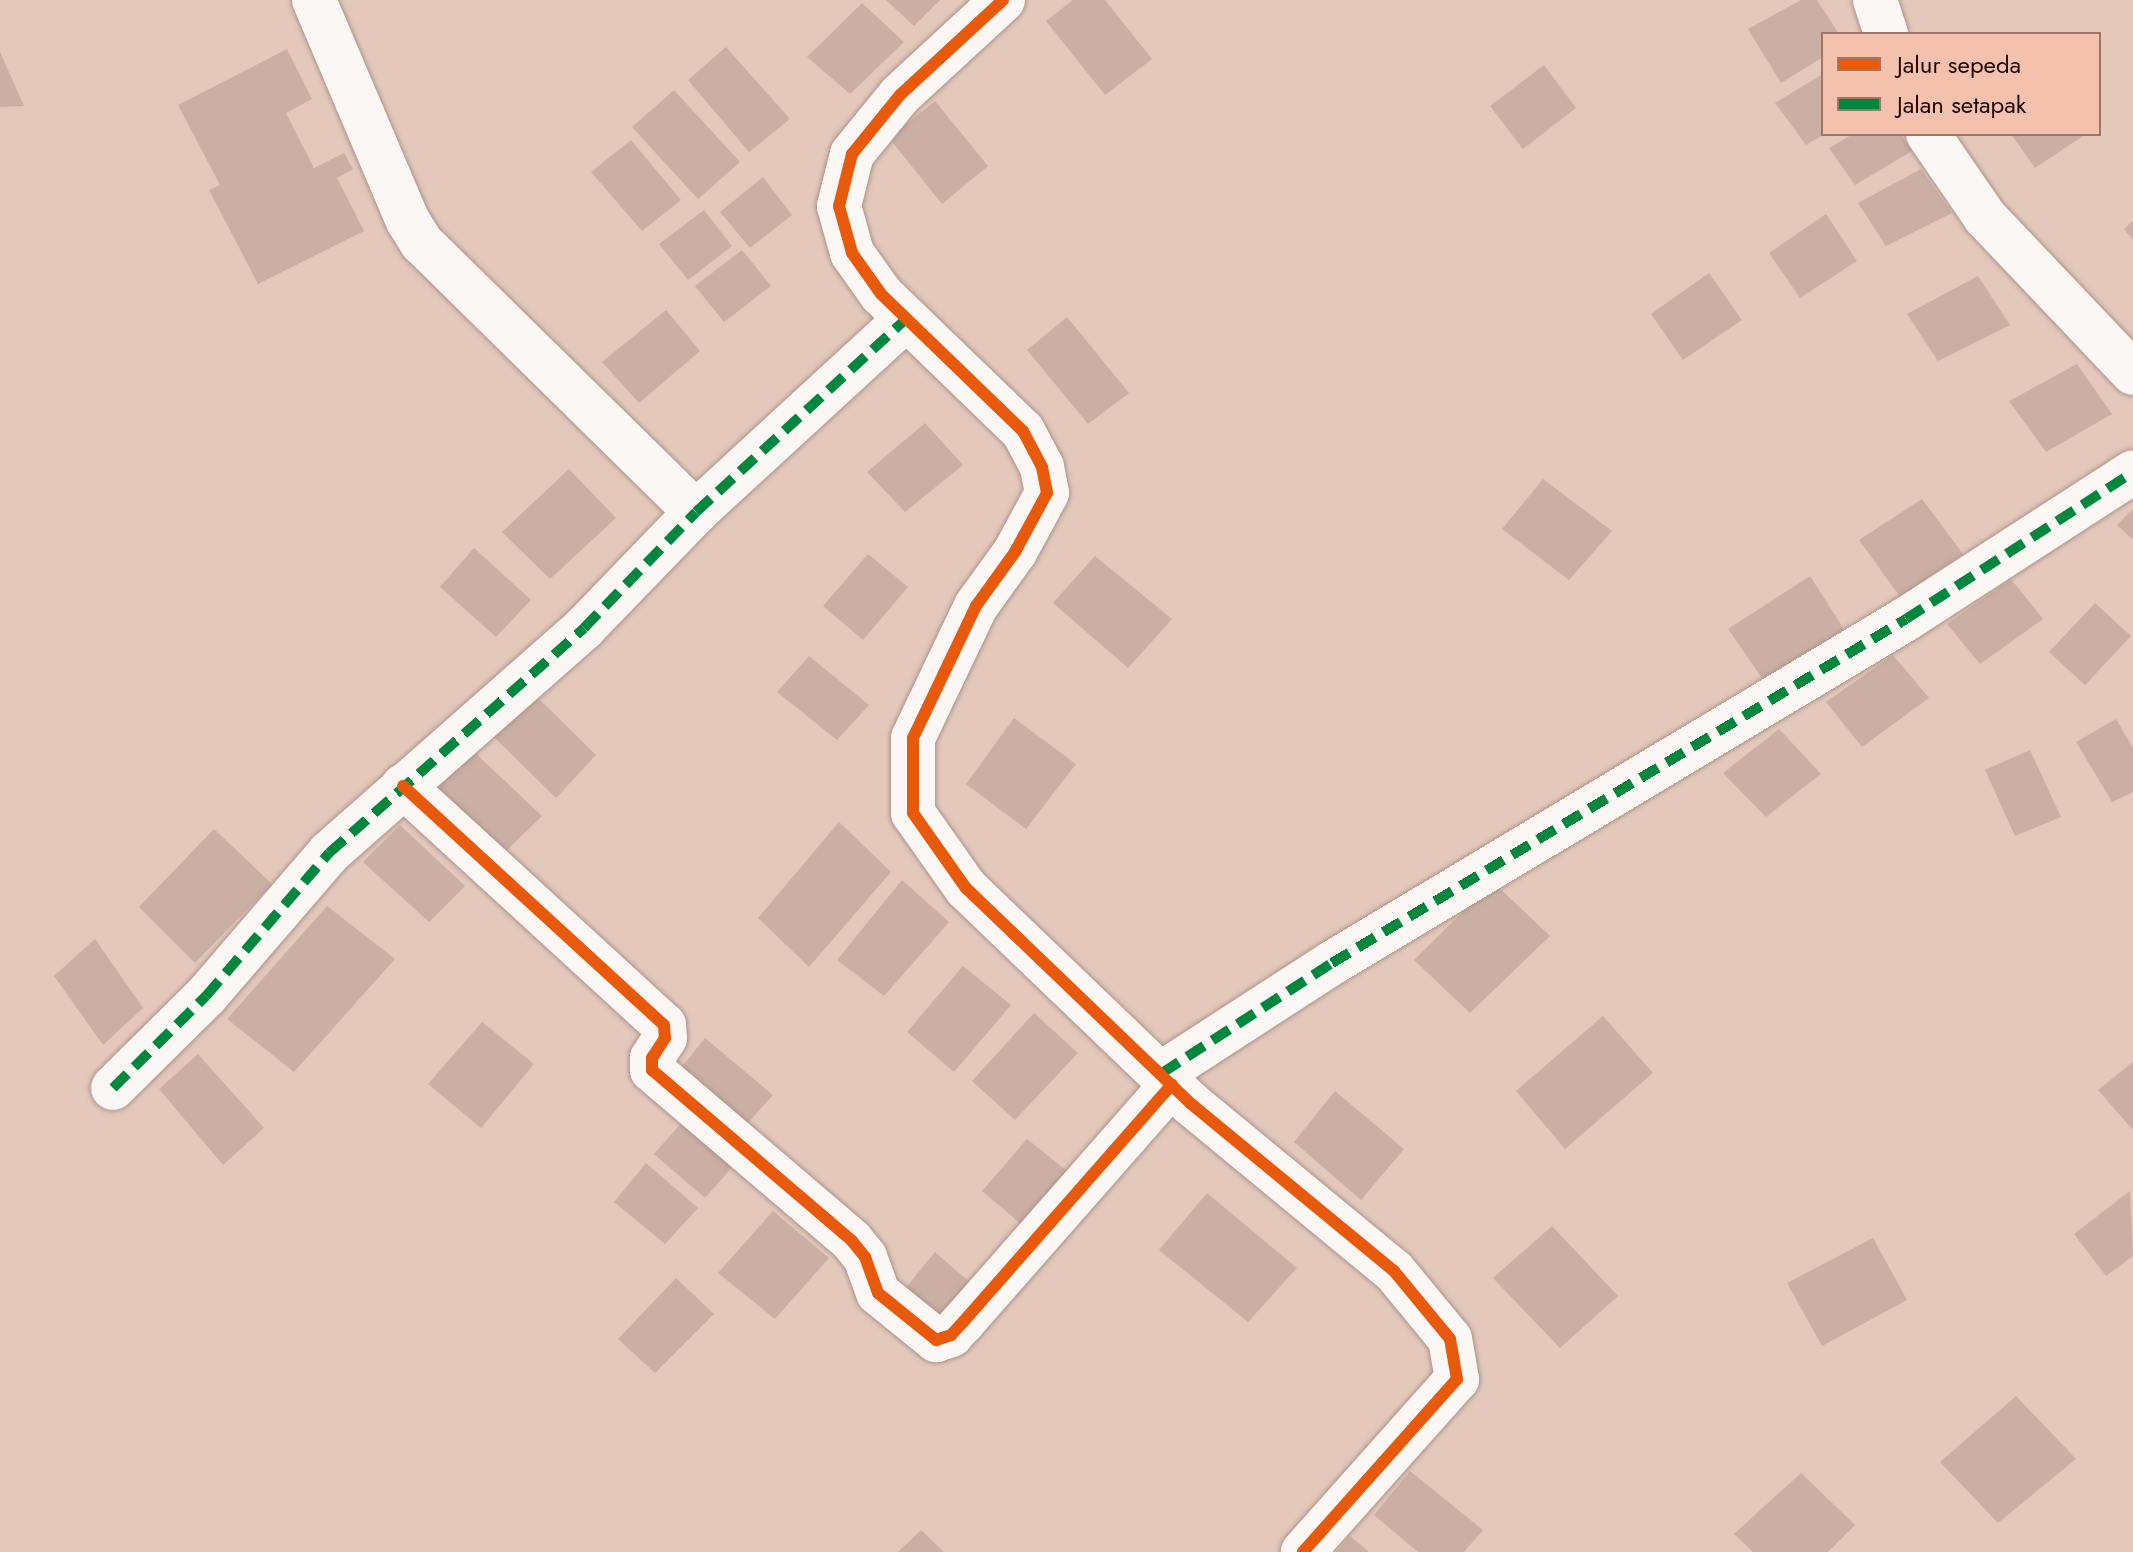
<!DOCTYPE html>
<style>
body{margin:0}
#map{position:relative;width:2133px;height:1552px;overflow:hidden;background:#e4c8bc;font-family:Jost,sans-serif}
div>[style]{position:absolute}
.building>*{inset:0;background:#cbafa4}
.roads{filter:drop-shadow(0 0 2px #ae9387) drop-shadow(0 0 2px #ae9387)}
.street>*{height:44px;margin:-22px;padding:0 22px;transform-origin:22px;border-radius:22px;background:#fbf7f5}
.quiet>*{height:10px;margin-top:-5px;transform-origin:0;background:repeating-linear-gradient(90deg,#00873e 0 20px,transparent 0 30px)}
.cycleway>*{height:12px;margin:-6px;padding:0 6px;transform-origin:6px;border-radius:6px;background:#e8590c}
span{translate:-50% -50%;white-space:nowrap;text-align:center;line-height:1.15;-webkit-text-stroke:8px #f4c1ac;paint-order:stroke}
.legend{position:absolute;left:1821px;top:32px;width:280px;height:104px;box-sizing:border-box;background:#f4c1ac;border:2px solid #9e7567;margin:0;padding:10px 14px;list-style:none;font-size:24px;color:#1d0300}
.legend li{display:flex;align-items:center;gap:16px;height:40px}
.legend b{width:40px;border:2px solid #9e7567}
</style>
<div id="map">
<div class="building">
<div style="clip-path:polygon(886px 0,940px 0,914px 26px)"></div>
<div style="clip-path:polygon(1073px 0,1105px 0,1152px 59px,1105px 95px,1046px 21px)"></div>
<div style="clip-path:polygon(1801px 0,1817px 0,1839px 34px,1823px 34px,1823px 57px,1781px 83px,1748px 29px)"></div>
<div style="clip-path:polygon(862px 3px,904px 42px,850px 94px,807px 57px)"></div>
<div style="clip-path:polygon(726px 47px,790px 119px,749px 152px,688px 80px)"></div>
<div style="clip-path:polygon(287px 49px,312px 99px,286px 113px,314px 168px,344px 153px,353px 169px,337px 178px,364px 231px,258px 284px,209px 190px,220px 185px,178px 105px)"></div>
<div style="clip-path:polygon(0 52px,24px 106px,0 107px)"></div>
<div style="clip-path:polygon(1544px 65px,1576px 108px,1523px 149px,1490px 106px)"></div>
<div style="clip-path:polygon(1823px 74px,1823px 135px,1806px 145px,1775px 103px)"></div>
<div style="clip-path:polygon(674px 90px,740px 162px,698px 199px,632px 127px)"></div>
<div style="clip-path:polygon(935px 101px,988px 166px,942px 204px,889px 138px)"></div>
<div style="clip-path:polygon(1853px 134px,1901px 134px,1912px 151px,1855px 185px,1829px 148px)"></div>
<div style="clip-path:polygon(2011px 134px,2086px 134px,2035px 168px)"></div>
<div style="clip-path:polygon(631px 140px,681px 200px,642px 231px,591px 172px)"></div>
<div style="clip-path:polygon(1921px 169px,1952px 213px,1886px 246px,1858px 203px)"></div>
<div style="clip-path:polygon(763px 177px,792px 215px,750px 248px,720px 212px)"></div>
<div style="clip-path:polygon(704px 210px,732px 246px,688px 280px,659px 244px)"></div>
<div style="clip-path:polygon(1826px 214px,1857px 261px,1800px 298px,1769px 253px)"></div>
<div style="clip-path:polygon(2133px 221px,2133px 240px,2124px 229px)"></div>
<div style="clip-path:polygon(742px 250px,771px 286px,724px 322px,695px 286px)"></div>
<div style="clip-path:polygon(1709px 273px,1742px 320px,1683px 360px,1651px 314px)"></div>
<div style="clip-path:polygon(1978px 276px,2010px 325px,1938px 361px,1907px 314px)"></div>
<div style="clip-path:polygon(666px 310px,700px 351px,639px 403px,602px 362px)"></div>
<div style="clip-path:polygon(1067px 317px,1129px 393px,1088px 424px,1027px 350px)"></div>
<div style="clip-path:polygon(2077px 364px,2112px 414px,2046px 452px,2009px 401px)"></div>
<div style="clip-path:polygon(925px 423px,963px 465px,905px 512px,867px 472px)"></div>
<div style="clip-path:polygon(569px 469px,616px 518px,550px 579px,502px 532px)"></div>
<div style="clip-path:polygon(1543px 479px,1612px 531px,1569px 580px,1502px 529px)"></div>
<div style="clip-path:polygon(1922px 499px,1963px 554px,1900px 597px,1859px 540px)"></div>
<div style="clip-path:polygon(2133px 509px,2133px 540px,2117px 525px)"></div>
<div style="clip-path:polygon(474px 548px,531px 600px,496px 637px,440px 587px)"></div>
<div style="clip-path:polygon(868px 554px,908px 587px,863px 640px,823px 606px)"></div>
<div style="clip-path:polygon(1095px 556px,1172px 619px,1128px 668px,1053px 603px)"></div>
<div style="clip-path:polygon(1810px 576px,1845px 631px,1764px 681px,1728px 629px)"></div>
<div style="clip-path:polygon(2011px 579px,2043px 619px,1980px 664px,1947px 624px)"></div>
<div style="clip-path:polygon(2095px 603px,2131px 636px,2085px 685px,2049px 652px)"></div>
<div style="clip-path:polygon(1893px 655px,1929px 698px,1862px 747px,1826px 702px)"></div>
<div style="clip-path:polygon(809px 656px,869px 705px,837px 740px,777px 692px)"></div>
<div style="clip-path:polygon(530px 690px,596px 755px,556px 798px,489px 732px)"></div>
<div style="clip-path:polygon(1014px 718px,1076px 764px,1026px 829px,966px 784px)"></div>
<div style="clip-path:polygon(2116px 719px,2133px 748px,2133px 792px,2112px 802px,2076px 742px)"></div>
<div style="clip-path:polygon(1779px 729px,1821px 774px,1766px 817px,1723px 773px)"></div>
<div style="clip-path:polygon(472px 750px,542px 816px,503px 854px,432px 788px)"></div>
<div style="clip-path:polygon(2030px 750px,2061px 817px,2015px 836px,1985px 770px)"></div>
<div style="clip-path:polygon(839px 822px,891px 872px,809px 967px,758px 918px)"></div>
<div style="clip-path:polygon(400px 825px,465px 886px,429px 922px,363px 862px)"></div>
<div style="clip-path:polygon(214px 829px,272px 884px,195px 963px,139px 907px)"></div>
<div style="clip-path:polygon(902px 880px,949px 922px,884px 996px,837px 960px)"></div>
<div style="clip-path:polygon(1493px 882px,1550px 936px,1470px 1013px,1414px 960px)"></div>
<div style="clip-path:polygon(327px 906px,395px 959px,294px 1072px,227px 1019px)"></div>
<div style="clip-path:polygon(95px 939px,143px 1008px,103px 1045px,54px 976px)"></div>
<div style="clip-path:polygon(963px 966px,1011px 1005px,954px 1072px,907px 1032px)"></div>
<div style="clip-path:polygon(1034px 1013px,1078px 1053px,1015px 1120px,972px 1081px)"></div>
<div style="clip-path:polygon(1603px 1016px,1653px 1073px,1565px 1149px,1516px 1091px)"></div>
<div style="clip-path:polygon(482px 1022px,534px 1064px,481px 1128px,428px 1084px)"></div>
<div style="clip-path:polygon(705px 1038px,773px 1095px,737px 1135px,672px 1079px)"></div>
<div style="clip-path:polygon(198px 1054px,264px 1128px,223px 1165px,159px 1089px)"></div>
<div style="clip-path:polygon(2133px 1062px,2133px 1130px,2098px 1090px)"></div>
<div style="clip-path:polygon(1335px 1091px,1404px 1149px,1361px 1200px,1294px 1142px)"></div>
<div style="clip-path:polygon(685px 1119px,736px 1163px,705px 1198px,654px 1154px)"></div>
<div style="clip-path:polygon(1027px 1139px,1067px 1171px,1022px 1225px,982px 1191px)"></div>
<div style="clip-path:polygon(646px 1163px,698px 1208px,665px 1244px,614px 1202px)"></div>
<div style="clip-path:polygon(2130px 1191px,2133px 1256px,2106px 1276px,2074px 1234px)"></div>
<div style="clip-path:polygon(1207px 1193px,1297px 1268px,1248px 1322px,1159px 1250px)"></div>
<div style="clip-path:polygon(773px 1211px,829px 1258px,775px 1319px,718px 1273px)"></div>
<div style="clip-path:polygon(1552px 1226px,1618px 1296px,1560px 1348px,1493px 1278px)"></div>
<div style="clip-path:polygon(1873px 1238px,1907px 1300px,1822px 1346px,1787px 1283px)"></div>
<div style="clip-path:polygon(935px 1252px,973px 1285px,936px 1328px,899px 1296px)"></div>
<div style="clip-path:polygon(676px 1278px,714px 1314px,655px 1373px,618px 1339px)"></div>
<div style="clip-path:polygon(2016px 1396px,2076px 1459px,1998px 1523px,1940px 1462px)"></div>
<div style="clip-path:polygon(1410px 1471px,1483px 1530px,1464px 1552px,1418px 1552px,1374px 1515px)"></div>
<div style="clip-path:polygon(1801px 1473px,1855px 1525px,1828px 1552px,1753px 1552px,1734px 1534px)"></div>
<div style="clip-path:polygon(921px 1530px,944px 1552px,898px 1552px)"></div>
<div style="clip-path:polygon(1350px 1536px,1369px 1552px,1336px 1552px)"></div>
</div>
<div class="roads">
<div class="street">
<div style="left:314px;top:0;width:240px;rotate:67deg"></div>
<div style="left:408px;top:221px;width:26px;rotate:58deg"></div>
<div style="left:422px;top:243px;width:384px;rotate:44.5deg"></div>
<div style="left:1003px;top:0;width:140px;rotate:137.3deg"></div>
<div style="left:900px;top:95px;width:76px;rotate:129.1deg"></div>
<div style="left:852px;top:154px;width:54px;rotate:104deg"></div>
<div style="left:839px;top:206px;width:49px;rotate:74.5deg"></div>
<div style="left:852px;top:253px;width:50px;rotate:54.7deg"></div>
<div style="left:881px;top:294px;width:197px;rotate:44deg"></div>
<div style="left:1023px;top:431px;width:41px;rotate:62.2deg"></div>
<div style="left:1042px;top:467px;width:26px;rotate:79deg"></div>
<div style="left:1047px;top:493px;width:67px;rotate:118.5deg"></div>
<div style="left:1015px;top:552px;width:67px;rotate:125.8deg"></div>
<div style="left:976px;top:606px;width:146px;rotate:115.5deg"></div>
<div style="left:913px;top:738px;width:75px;rotate:90deg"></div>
<div style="left:913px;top:813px;width:92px;rotate:54.8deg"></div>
<div style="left:966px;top:888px;width:310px;rotate:43.8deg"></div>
<div style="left:1190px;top:1103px;width:264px;rotate:39.5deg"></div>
<div style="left:1394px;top:1271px;width:88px;rotate:50.5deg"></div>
<div style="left:1450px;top:1339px;width:41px;rotate:80.1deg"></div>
<div style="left:1457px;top:1379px;width:232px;rotate:131.7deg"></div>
<div style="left:1875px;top:0;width:36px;rotate:72deg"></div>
<div style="left:1928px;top:134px;width:101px;rotate:55.5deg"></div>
<div style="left:1985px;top:217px;width:215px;rotate:46.5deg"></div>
<div style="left:403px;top:786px;width:354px;rotate:42.5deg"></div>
<div style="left:664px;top:1025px;width:13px;rotate:86deg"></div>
<div style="left:665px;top:1038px;width:24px;rotate:123deg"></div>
<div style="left:652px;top:1058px;width:12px;rotate:90deg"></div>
<div style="left:652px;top:1070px;width:263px;rotate:40.5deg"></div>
<div style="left:852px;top:1241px;width:21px;rotate:51deg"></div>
<div style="left:865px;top:1257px;width:38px;rotate:70deg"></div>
<div style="left:878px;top:1293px;width:75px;rotate:39deg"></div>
<div style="left:936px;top:1340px;width:16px;rotate:-18deg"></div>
<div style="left:951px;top:1335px;width:19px;rotate:-47deg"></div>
<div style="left:964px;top:1321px;width:315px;rotate:-48.7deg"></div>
<div style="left:1162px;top:1073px;width:202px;rotate:-32.9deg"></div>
<div style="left:1332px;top:963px;width:669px;rotate:-30.93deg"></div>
<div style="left:1906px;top:619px;width:270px;rotate:-32.9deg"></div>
<div style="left:113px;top:1088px;width:131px;rotate:-44.7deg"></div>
<div style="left:206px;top:996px;width:189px;rotate:-49.3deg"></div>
<div style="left:329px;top:853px;width:340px;rotate:-41.4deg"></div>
<div style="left:584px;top:628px;width:161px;rotate:-46deg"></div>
<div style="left:696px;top:512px;width:285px;rotate:-42.6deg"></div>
</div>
</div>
<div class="quiet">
<div style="left:1162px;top:1073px;width:202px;rotate:-32.9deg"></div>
<div style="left:1332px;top:963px;width:669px;rotate:-30.93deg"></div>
<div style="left:1906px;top:619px;width:270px;rotate:-32.9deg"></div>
<div style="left:113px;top:1088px;width:131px;rotate:-44.7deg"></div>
<div style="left:206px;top:996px;width:189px;rotate:-49.3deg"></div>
<div style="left:329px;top:853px;width:340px;rotate:-41.4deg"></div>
<div style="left:584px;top:628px;width:161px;rotate:-46deg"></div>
<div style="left:696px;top:512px;width:285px;rotate:-42.6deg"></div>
</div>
<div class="cycleway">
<div style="left:1003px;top:0;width:140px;rotate:137.3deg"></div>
<div style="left:900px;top:95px;width:76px;rotate:129.1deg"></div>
<div style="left:852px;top:154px;width:54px;rotate:104deg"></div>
<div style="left:839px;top:206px;width:49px;rotate:74.5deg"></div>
<div style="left:852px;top:253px;width:50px;rotate:54.7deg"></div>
<div style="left:881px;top:294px;width:197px;rotate:44deg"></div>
<div style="left:1023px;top:431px;width:41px;rotate:62.2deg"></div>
<div style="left:1042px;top:467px;width:26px;rotate:79deg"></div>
<div style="left:1047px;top:493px;width:67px;rotate:118.5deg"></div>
<div style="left:1015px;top:552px;width:67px;rotate:125.8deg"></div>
<div style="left:976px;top:606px;width:146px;rotate:115.5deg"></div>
<div style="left:913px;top:738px;width:75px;rotate:90deg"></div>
<div style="left:913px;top:813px;width:92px;rotate:54.8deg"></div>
<div style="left:966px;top:888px;width:310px;rotate:43.8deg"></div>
<div style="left:1190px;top:1103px;width:264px;rotate:39.5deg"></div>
<div style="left:1394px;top:1271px;width:88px;rotate:50.5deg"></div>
<div style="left:1450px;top:1339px;width:41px;rotate:80.1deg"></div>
<div style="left:1457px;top:1379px;width:232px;rotate:131.7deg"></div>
<div style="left:403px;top:786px;width:354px;rotate:42.5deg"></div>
<div style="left:664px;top:1025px;width:13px;rotate:86deg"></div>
<div style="left:665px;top:1038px;width:24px;rotate:123deg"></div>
<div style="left:652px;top:1058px;width:12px;rotate:90deg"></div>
<div style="left:652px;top:1070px;width:263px;rotate:40.5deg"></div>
<div style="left:852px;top:1241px;width:21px;rotate:51deg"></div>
<div style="left:865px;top:1257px;width:38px;rotate:70deg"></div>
<div style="left:878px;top:1293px;width:75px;rotate:39deg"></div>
<div style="left:936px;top:1340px;width:16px;rotate:-18deg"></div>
<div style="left:951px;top:1335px;width:19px;rotate:-47deg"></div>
<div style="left:964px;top:1321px;width:315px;rotate:-48.7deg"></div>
</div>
<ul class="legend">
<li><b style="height:10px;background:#e8590c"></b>Jalur sepeda</li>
<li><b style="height:10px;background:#00873e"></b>Jalan setapak</li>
</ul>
</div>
